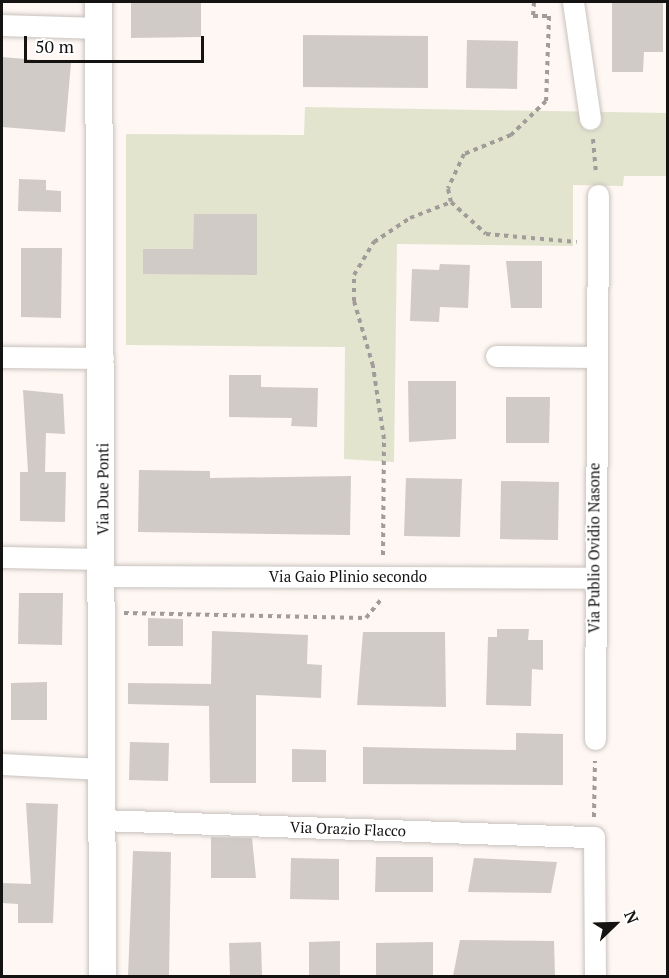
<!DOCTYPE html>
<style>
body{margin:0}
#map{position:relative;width:669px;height:978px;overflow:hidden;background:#fef7f3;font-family:"PT Serif",serif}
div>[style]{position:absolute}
.green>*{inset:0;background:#e2e4ce}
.building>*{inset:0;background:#d1cbc7}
.path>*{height:4px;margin-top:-2px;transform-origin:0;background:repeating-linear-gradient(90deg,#a19c99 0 4.5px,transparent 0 9px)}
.roads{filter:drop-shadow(0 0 2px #c8c2be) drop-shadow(0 0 2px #c8c2be)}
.minor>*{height:21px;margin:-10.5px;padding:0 10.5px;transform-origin:10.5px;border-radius:10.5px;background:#fff}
.tertiary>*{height:27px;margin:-13.5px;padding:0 13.5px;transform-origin:13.5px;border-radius:13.5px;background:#fff}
span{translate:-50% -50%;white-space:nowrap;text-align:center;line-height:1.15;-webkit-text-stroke:4.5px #fff;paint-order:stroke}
.street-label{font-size:15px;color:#151312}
.frame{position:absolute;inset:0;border:3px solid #151312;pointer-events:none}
.north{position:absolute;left:585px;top:894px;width:60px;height:60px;-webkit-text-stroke:4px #fff;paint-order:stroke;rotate:67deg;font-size:16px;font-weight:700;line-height:24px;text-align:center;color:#151312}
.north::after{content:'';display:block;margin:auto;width:21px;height:27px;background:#151312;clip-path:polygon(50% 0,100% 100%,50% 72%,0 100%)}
.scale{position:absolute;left:24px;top:36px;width:180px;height:27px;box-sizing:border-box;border:3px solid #151312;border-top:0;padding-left:8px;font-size:18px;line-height:21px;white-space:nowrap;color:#151312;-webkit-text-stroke:4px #fff;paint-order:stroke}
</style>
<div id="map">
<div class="green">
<div style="clip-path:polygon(305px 107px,667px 113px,667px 176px,624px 176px,623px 186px,573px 185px,573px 246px,397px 244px,394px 462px,344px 459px,345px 347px,126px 345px,126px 134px,304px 135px)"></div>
</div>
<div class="building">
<div style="clip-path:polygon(131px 2px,201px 2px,201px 37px,131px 38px)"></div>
<div style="clip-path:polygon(612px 2px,663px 2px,663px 52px,644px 52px,643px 72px,612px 72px)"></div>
<div style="clip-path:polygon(303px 35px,428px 36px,428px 88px,303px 87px)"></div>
<div style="clip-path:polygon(467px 40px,518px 41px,517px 89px,466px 88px)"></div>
<div style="clip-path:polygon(2px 57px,71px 63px,65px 132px,2px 127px)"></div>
<div style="clip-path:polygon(19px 179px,46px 180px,46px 190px,61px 191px,61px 212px,18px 211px)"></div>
<div style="clip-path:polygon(194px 214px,257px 214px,257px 275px,143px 274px,143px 249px,193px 249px)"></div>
<div style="clip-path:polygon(21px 248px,62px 248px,61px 318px,21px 317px)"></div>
<div style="clip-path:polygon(506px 261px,542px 261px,542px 308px,511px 308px)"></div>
<div style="clip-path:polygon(440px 264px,470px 265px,468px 308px,440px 307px,439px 322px,410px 321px,412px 269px,439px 270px)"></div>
<div style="clip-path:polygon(229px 375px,261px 375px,261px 387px,318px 388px,317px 427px,291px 426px,292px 418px,229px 417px)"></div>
<div style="clip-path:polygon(408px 381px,456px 381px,456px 439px,409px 442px)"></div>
<div style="clip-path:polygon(23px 390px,63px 394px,65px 434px,46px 433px,45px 472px,66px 472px,65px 522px,20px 521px,20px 472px,28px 472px)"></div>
<div style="clip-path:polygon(506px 397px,550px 397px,549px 443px,506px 443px)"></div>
<div style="clip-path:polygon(139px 470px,210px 471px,210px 478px,351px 476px,350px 535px,138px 532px)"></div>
<div style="clip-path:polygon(406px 478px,462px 479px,460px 537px,404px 536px)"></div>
<div style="clip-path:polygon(501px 481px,559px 482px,558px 540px,500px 539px)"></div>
<div style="clip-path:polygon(19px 593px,63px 593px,62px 645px,18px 644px)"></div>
<div style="clip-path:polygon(148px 618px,183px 619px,183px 646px,148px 646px)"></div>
<div style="clip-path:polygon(497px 629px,529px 629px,528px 640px,543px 640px,543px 670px,532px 669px,531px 706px,486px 705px,488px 637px,497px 637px)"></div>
<div style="clip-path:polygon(212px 631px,308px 635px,307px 664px,322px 665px,321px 698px,256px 695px,256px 783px,210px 783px,209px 706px,128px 704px,128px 683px,211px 684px)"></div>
<div style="clip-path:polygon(363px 632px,445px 632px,446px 707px,357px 705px)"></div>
<div style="clip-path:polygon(47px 682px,47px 720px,11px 720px,11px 683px)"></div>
<div style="clip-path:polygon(516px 733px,563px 734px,563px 785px,363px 784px,363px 747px,516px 750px)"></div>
<div style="clip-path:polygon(130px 742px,169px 743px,168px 781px,129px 780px)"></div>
<div style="clip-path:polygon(292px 749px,326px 750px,326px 782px,292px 782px)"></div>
<div style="clip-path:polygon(26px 803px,58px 804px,53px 923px,18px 923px,18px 904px,2px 903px,2px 883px,31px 884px)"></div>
<div style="clip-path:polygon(211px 837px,252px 838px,256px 878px,211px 878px)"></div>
<div style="clip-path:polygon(133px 851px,171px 852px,169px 976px,128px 976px)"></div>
<div style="clip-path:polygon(376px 857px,433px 857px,433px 892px,375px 892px)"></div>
<div style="clip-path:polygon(291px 858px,339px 859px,339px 900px,290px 899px)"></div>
<div style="clip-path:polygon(474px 858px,557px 862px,551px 893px,468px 892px)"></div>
<div style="clip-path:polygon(460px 940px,554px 941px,555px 976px,453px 976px)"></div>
<div style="clip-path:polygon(340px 941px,340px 976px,309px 976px,309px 942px)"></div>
<div style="clip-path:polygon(261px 942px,262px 976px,230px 976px,229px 943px)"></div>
<div style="clip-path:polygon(433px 942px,433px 976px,376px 976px,376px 943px)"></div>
</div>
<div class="path">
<div style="left:534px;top:2px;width:14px;rotate:94deg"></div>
<div style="left:533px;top:16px;width:16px"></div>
<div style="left:549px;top:16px;width:85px;rotate:92deg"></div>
<div style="left:546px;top:101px;width:49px;rotate:135.8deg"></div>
<div style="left:511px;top:135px;width:51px;rotate:158deg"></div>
<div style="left:464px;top:154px;width:38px;rotate:115deg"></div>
<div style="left:448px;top:189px;width:13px;rotate:77deg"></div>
<div style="left:451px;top:202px;width:47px;rotate:42.4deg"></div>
<div style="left:486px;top:234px;width:91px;rotate:5deg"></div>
<div style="left:593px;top:139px;width:34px;rotate:85deg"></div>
<div style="left:383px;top:555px;width:116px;rotate:-89.5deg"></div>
<div style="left:384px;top:439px;width:74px;rotate:-98.6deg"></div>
<div style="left:373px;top:366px;width:68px;rotate:-106.3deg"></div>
<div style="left:354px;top:301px;width:26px;rotate:-90deg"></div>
<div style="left:354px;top:275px;width:39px;rotate:-59deg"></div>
<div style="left:374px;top:242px;width:43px;rotate:-33.7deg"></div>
<div style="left:410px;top:218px;width:44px;rotate:-21.3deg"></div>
<div style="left:124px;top:613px;width:242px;rotate:1.2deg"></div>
<div style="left:366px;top:618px;width:26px;rotate:-51deg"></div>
<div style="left:594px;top:817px;width:56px;rotate:-89deg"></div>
</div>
<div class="roads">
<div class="minor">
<div style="left:573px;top:2px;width:118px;rotate:81.7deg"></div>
<div style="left:2px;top:25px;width:96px;rotate:1.8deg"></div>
<div style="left:496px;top:356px;width:100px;rotate:0.6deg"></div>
<div style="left:2px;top:357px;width:101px;rotate:0.6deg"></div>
<div style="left:2px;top:557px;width:101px;rotate:1.1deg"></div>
<div style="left:103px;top:576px;width:489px;rotate:0.2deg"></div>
<div style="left:595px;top:739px;width:544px;rotate:-89.68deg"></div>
<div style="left:2px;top:764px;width:99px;rotate:2.9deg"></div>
<div style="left:101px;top:820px;width:493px;rotate:2deg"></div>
<div style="left:594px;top:837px;width:139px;rotate:89.6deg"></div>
</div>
<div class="tertiary">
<div style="left:98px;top:2px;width:974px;rotate:89.76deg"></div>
</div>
</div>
<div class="street-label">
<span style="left:103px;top:489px;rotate:-90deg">Via Due Ponti</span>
<span style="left:594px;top:548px;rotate:-90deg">Via Publio Ovidio Nasone</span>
<span style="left:348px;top:577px">Via Gaio Plinio secondo</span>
<span style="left:348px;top:829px;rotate:2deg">Via Orazio Flacco</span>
</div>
<div class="frame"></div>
<div class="north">N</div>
<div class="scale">50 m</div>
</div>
